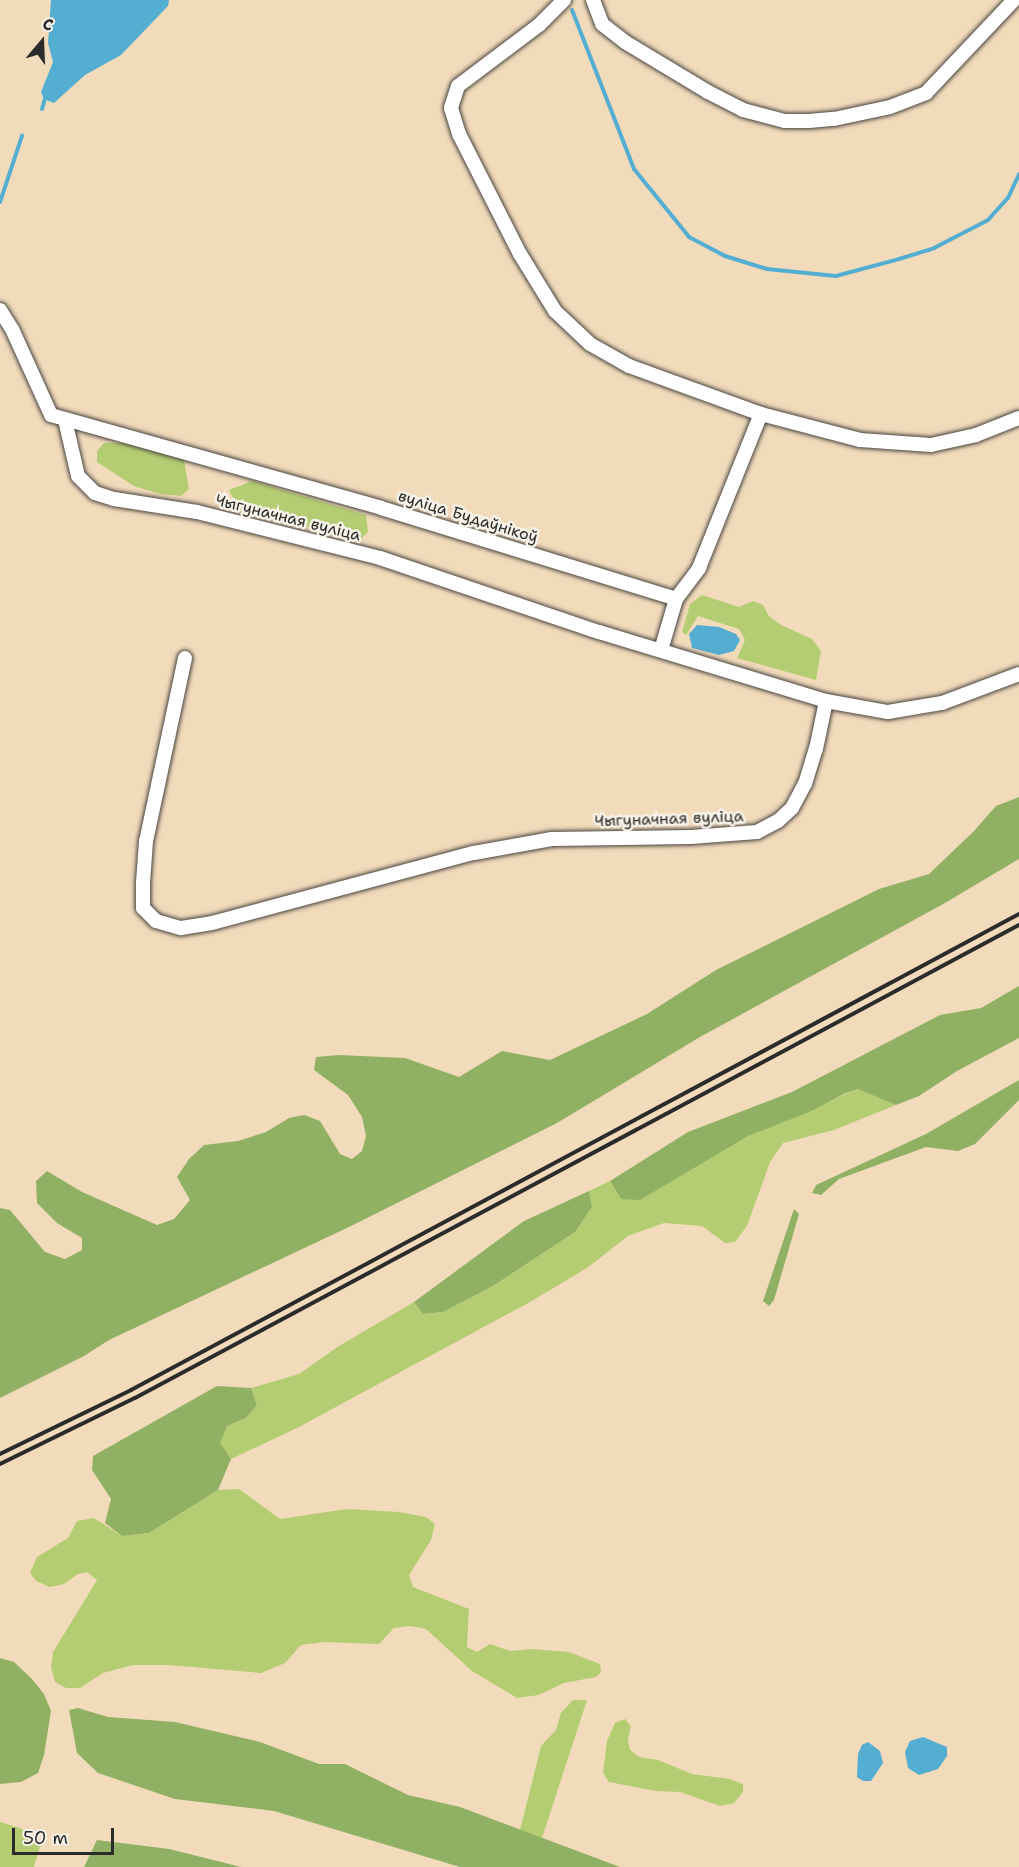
<!DOCTYPE html>
<meta charset="utf-8">
<style>
body{margin:0}
#map{position:relative;width:1019px;height:1867px;overflow:hidden;background:#f2dbbb;font-family:"Shantell Sans",sans-serif}
div>[style]{position:absolute}
.green>*{inset:0;background:#b5cd72}
.forest>*{inset:0;background:#90b064}
.water>*{inset:0;background:#54aed1}
.stream>*{height:4px;margin:-2px;padding:0 2px;transform-origin:2px;border-radius:2px;background:#54aed1}
.roads{filter:drop-shadow(0 0 2px #494541) drop-shadow(0 0 2px #494541)}
.street>*{height:14px;margin:-7px;padding:0 7px;transform-origin:7px;border-radius:7px;background:#fff}
.rail>*{height:4px;margin:-2px;padding:0 2px;transform-origin:2px;border-radius:2px;background:#2b2b2b}
span{translate:-50% -50%;white-space:nowrap;text-align:center;line-height:1.15;-webkit-text-stroke:5px #f7f3e8;paint-order:stroke}
.street-label{font-size:16px;color:#2b2b2b}
.north{position:absolute;left:12px;top:12px;width:60px;height:60px;-webkit-text-stroke:4px #f7f3e8;paint-order:stroke;rotate:19deg;font-size:16px;font-weight:700;line-height:24px;text-align:center;color:#2b2b2b}
.north::after{content:'';display:block;margin:auto;width:21px;height:27px;background:#2b2b2b;clip-path:polygon(50% 0,100% 100%,50% 72%,0 100%)}
.scale{position:absolute;left:12px;top:1828px;width:102px;height:27px;box-sizing:border-box;border:3px solid #2b2b2b;border-top:0;padding-left:8px;font-size:18px;line-height:21px;white-space:nowrap;color:#2b2b2b;-webkit-text-stroke:4px #f7f3e8;paint-order:stroke}
</style>
<div id="map">
<div class="green">
<div style="clip-path:polygon(104px 443px,132px 443px,183px 455px,189px 489px,181px 496px,160px 494px,134px 486px,97px 462px,97px 451px)"></div>
<div style="clip-path:polygon(252px 481px,366px 515px,368px 532px,360px 540px,238px 509px,229px 490px)"></div>
<div style="clip-path:polygon(702px 595px,739px 607px,753px 601px,763px 605px,769px 616px,781px 625px,812px 639px,821px 651px,816px 680px,737px 658px,745px 640px,739px 629px,698px 616px,686px 635px,682px 632px,690px 604px)"></div>
<div style="clip-path:polygon(858px 1089px,896px 1105px,834px 1130px,783px 1143px,770px 1162px,747px 1226px,735px 1242px,725px 1243px,702px 1226px,664px 1223px,628px 1236px,587px 1268px,530px 1302px,297px 1428px,231px 1459px,219px 1443px,227px 1426px,246px 1418px,257px 1405px,251px 1388px,299px 1374px,339px 1346px,414px 1302px,423px 1314px,443px 1312px,493px 1286px,575px 1232px,592px 1207px,589px 1191px,610px 1181px,621px 1199px,748px 1136px)"></div>
<div style="clip-path:polygon(239px 1489px,280px 1519px,347px 1509px,399px 1512px,426px 1517px,435px 1524px,431px 1540px,409px 1575px,413px 1587px,469px 1609px,467px 1647px,477px 1652px,490px 1644px,510px 1651px,532px 1649px,569px 1652px,600px 1664px,601px 1672px,596px 1677px,564px 1683px,539px 1695px,517px 1698px,472px 1671px,426px 1629px,411px 1626px,394px 1628px,379px 1644px,323px 1642px,301px 1645px,285px 1663px,261px 1673px,169px 1665px,133px 1665px,103px 1673px,80px 1688px,66px 1688px,55px 1682px,51px 1667px,53px 1652px,97px 1580px,87px 1572px,78px 1574px,64px 1584px,50px 1587px,36px 1581px,30px 1573px,37px 1557px,68px 1538px,77px 1521px,94px 1518px,122px 1536px,149px 1533px,218px 1490px)"></div>
<div style="clip-path:polygon(573px 1700px,587px 1700px,542px 1838px,520px 1830px,541px 1746px,556px 1730px,561px 1713px)"></div>
<div style="clip-path:polygon(625px 1719px,631px 1726px,628px 1739px,630px 1750px,639px 1757px,658px 1760px,692px 1774px,730px 1779px,743px 1784px,743px 1792px,734px 1803px,720px 1806px,680px 1792px,656px 1791px,609px 1782px,603px 1773px,607px 1741px,615px 1723px)"></div>
<div style="clip-path:polygon(0 1822px,20px 1828px,41px 1843px,34px 1867px,0 1867px)"></div>
</div>
<div class="forest">
<div style="clip-path:polygon(1019px 797px,1019px 859px,945px 903px,700px 1037px,557px 1123px,349px 1227px,109px 1340px,84px 1356px,0 1398px,0 1208px,10px 1210px,45px 1252px,65px 1259px,82px 1250px,82px 1238px,57px 1223px,37px 1203px,36px 1181px,47px 1171px,82px 1192px,157px 1225px,174px 1219px,190px 1200px,177px 1177px,189px 1159px,204px 1145px,238px 1141px,266px 1132px,289px 1118px,304px 1115px,320px 1121px,340px 1154px,352px 1159px,362px 1151px,366px 1136px,362px 1117px,348px 1095px,314px 1070px,316px 1057px,339px 1055px,405px 1058px,459px 1077px,502px 1051px,550px 1060px,647px 1014px,716px 970px,879px 889px,929px 874px,974px 831px,996px 806px)"></div>
<div style="clip-path:polygon(1019px 986px,1019px 1038px,957px 1071px,919px 1096px,896px 1105px,858px 1089px,844px 1094px,809px 1112px,748px 1136px,640px 1200px,621px 1199px,610px 1181px,688px 1132px,792px 1092px,940px 1015px,981px 1008px)"></div>
<div style="clip-path:polygon(1019px 1080px,1019px 1100px,975px 1144px,958px 1151px,926px 1147px,839px 1179px,821px 1195px,812px 1193px,816px 1185px,926px 1134px)"></div>
<div style="clip-path:polygon(589px 1191px,592px 1207px,575px 1232px,493px 1286px,443px 1312px,423px 1314px,414px 1302px,524px 1221px)"></div>
<div style="clip-path:polygon(794px 1209px,799px 1214px,774px 1300px,769px 1306px,763px 1301px)"></div>
<div style="clip-path:polygon(217px 1386px,251px 1388px,257px 1405px,246px 1418px,227px 1426px,220px 1443px,231px 1459px,218px 1490px,149px 1533px,122px 1536px,105px 1523px,111px 1499px,92px 1470px,93px 1456px)"></div>
<div style="clip-path:polygon(0 1658px,14px 1662px,31px 1678px,44px 1694px,51px 1711px,44px 1755px,38px 1773px,21px 1782px,0 1784px)"></div>
<div style="clip-path:polygon(78px 1708px,108px 1717px,175px 1722px,260px 1742px,319px 1764px,345px 1764px,408px 1795px,460px 1807px,620px 1867px,460px 1867px,274px 1811px,175px 1799px,98px 1773px,77px 1753px,69px 1710px)"></div>
<div style="clip-path:polygon(97px 1840px,169px 1849px,241px 1867px,84px 1867px)"></div>
</div>
<div class="water">
<div style="clip-path:polygon(51px 0,169px 0,168px 6px,121px 55px,85px 75px,54px 103px,44px 99px,41px 92px,53px 62px,48px 43px)"></div>
<div style="clip-path:polygon(697px 625px,719px 627px,736px 634px,740px 640px,734px 651px,719px 655px,692px 648px,689px 634px)"></div>
<div style="clip-path:polygon(923px 1737px,947px 1747px,947px 1756px,938px 1769px,919px 1775px,908px 1768px,905px 1752px,910px 1741px)"></div>
<div style="clip-path:polygon(868px 1742px,880px 1751px,883px 1763px,871px 1781px,863px 1781px,857px 1777px,858px 1754px,862px 1745px)"></div>
</div>
<div class="stream">
<div style="left:572px;top:10px;width:171px;rotate:68.7deg"></div>
<div style="left:634px;top:169px;width:87px;rotate:51deg"></div>
<div style="left:689px;top:237px;width:41px;rotate:27.8deg"></div>
<div style="left:725px;top:256px;width:44px;rotate:17.2deg"></div>
<div style="left:767px;top:269px;width:69px;rotate:5.8deg"></div>
<div style="left:836px;top:276px;width:65px;rotate:-15.1deg"></div>
<div style="left:899px;top:259px;width:37px;rotate:-17deg"></div>
<div style="left:934px;top:248px;width:61px;rotate:-27.4deg"></div>
<div style="left:988px;top:220px;width:30px;rotate:-48deg"></div>
<div style="left:1008px;top:198px;width:26px;rotate:-65deg"></div>
<div style="left:42px;top:109px;width:15px;rotate:-74deg"></div>
<div style="left:0;top:202px;width:70px;rotate:-71.6deg"></div>
</div>
<div class="roads">
<div class="street">
<div style="left:564px;top:0;width:35px;rotate:135deg"></div>
<div style="left:539px;top:25px;width:101px;rotate:143deg"></div>
<div style="left:458px;top:86px;width:23px;rotate:108deg"></div>
<div style="left:451px;top:108px;width:27px;rotate:73deg"></div>
<div style="left:459px;top:134px;width:135px;rotate:63.1deg"></div>
<div style="left:520px;top:254px;width:67px;rotate:58.4deg"></div>
<div style="left:555px;top:311px;width:48px;rotate:43.3deg"></div>
<div style="left:590px;top:344px;width:45px;rotate:29.4deg"></div>
<div style="left:629px;top:366px;width:140px;rotate:20deg"></div>
<div style="left:761px;top:414px;width:102px;rotate:14.7deg"></div>
<div style="left:860px;top:440px;width:71px;rotate:4deg"></div>
<div style="left:931px;top:445px;width:46px;rotate:-12.5deg"></div>
<div style="left:976px;top:435px;width:46px;rotate:-21.6deg"></div>
<div style="left:593px;top:0;width:26px;rotate:69deg"></div>
<div style="left:602px;top:24px;width:29px;rotate:38deg"></div>
<div style="left:625px;top:42px;width:97px;rotate:31.1deg"></div>
<div style="left:708px;top:92px;width:39px;rotate:27deg"></div>
<div style="left:743px;top:110px;width:43px;rotate:14.7deg"></div>
<div style="left:785px;top:121px;width:24px"></div>
<div style="left:809px;top:121px;width:25px;rotate:-5deg"></div>
<div style="left:834px;top:119px;width:57px;rotate:-12.1deg"></div>
<div style="left:890px;top:107px;width:39px;rotate:-21deg"></div>
<div style="left:926px;top:93px;width:128px;rotate:-46.6deg"></div>
<div style="left:0;top:310px;width:22px;rotate:58deg"></div>
<div style="left:12px;top:329px;width:94px;rotate:65.6deg"></div>
<div style="left:51px;top:415px;width:343px;rotate:15.7deg"></div>
<div style="left:381px;top:508px;width:309px;rotate:17.1deg"></div>
<div style="left:676px;top:599px;width:39px;rotate:-53deg"></div>
<div style="left:699px;top:568px;width:166px;rotate:-68.1deg"></div>
<div style="left:65px;top:420px;width:57px;rotate:76.9deg"></div>
<div style="left:78px;top:476px;width:24px;rotate:45deg"></div>
<div style="left:95px;top:493px;width:20px;rotate:18deg"></div>
<div style="left:114px;top:499px;width:84px;rotate:8.9deg"></div>
<div style="left:197px;top:512px;width:189px;rotate:14.1deg"></div>
<div style="left:380px;top:558px;width:231px;rotate:18.7deg"></div>
<div style="left:599px;top:632px;width:237px;rotate:16.9deg"></div>
<div style="left:826px;top:701px;width:63px;rotate:10.1deg"></div>
<div style="left:888px;top:712px;width:55px;rotate:-9.5deg"></div>
<div style="left:942px;top:703px;width:82px;rotate:-20.6deg"></div>
<div style="left:661px;top:650px;width:53px;rotate:-73.6deg"></div>
<div style="left:185px;top:658px;width:187px;rotate:102deg"></div>
<div style="left:146px;top:841px;width:42px;rotate:94.1deg"></div>
<div style="left:143px;top:883px;width:25px;rotate:90deg"></div>
<div style="left:143px;top:908px;width:18px;rotate:45deg"></div>
<div style="left:156px;top:921px;width:26px;rotate:16deg"></div>
<div style="left:181px;top:928px;width:31px;rotate:-9deg"></div>
<div style="left:212px;top:923px;width:271px;rotate:-15deg"></div>
<div style="left:474px;top:853px;width:79px;rotate:-10.2deg"></div>
<div style="left:552px;top:839px;width:139px;rotate:-0.8deg"></div>
<div style="left:691px;top:837px;width:66px;rotate:-4.3deg"></div>
<div style="left:757px;top:832px;width:24px;rotate:-28deg"></div>
<div style="left:778px;top:821px;width:19px;rotate:-43deg"></div>
<div style="left:792px;top:808px;width:27px;rotate:-62deg"></div>
<div style="left:805px;top:784px;width:37px;rotate:-73deg"></div>
<div style="left:816px;top:749px;width:49px;rotate:-78.2deg"></div>
</div>
</div>
<div class="rail">
<div style="left:0;top:1454px;width:146px;rotate:-26deg"></div>
<div style="left:131px;top:1390px;width:1008px;rotate:-28.19deg"></div>
<div style="left:0;top:1464px;width:150px;rotate:-26.1deg"></div>
<div style="left:135px;top:1398px;width:1003px;rotate:-28.15deg"></div>
</div>
<div class="street-label">
<span style="left:468px;top:517px;rotate:17deg">вуліца Будаўнікоў</span>
<span style="left:288px;top:518px;rotate:14deg">Чыгуначная вуліца</span>
<span style="left:669px;top:819px;rotate:-2deg">Чыгуначная вуліца</span>
</div>
<div class="north">С</div>
<div class="scale">50 m</div>
</div>
